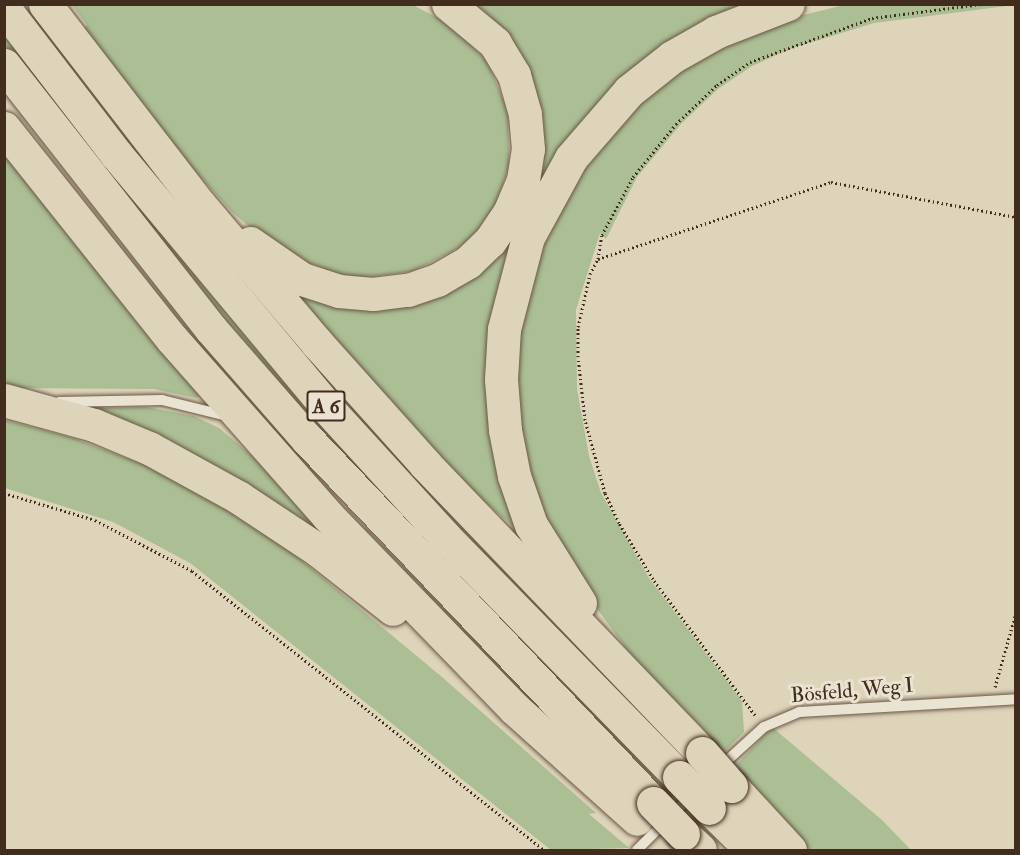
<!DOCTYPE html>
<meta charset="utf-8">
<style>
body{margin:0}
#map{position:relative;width:1020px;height:855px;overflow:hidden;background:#ded4ba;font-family:"IM FELL Double Pica",serif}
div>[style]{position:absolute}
.green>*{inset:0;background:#abbe94}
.path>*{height:3px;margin-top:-1.5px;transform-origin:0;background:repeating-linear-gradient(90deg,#422c1e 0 1.5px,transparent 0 4.5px)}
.roads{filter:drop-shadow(0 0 2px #695645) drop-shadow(0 0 2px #695645)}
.lane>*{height:10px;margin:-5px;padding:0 5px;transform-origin:5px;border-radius:5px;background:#eae3d2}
.highway>*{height:33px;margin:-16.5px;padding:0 16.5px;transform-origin:16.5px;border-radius:16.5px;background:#ded4ba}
.bridges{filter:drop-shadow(0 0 2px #422c1e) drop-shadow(0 0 2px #422c1e)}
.highway-bridge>*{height:33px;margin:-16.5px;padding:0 16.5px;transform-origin:16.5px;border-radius:16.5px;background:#ded4ba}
span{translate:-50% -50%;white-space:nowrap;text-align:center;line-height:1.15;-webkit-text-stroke:6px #eae3d2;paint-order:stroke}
.shield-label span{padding:2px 4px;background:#eae3d2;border:2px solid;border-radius:4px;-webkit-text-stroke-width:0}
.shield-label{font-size:20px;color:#422c1e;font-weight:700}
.street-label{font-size:21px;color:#422c1e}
.frame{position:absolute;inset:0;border:6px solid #422c1e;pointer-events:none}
</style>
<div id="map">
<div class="green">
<div style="clip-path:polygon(411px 4px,449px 24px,487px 61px,508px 111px,509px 166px,496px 204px,475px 234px,460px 247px,413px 271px,362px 278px,335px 273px,301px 260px,263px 238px,232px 212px,188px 163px,84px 28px,87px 25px,72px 5px)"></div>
<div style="clip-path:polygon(466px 5px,757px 5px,686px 36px,516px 248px,513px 526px,473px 492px,288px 286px,463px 276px,537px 136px)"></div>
<div style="clip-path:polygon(844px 5px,1015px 5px,874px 23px,793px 48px,752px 66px,718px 89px,681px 124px,637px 177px,606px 239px,600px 233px,576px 310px,577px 389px,589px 456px,601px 493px,649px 578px,742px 701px,744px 732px,724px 752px,693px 719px,689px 721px,633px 658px,566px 566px,528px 477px,515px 400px,519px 316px,555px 207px,610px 128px,685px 65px,775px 22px)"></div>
<div style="clip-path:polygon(4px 28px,668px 786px,661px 793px,344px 461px,121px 197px,5px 46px)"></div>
<div style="clip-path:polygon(4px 153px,202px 395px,196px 398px,154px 389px,5px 388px)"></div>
<div style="clip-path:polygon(147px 407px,194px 416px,219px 428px,257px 460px,325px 534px,323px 537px,249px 485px,89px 408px)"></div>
<div style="clip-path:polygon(5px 420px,73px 438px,150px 467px,205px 495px,294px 554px,442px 677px,596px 813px,589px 814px,629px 848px,551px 850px,190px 563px,113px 522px,5px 488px)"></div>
<div style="clip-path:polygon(772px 727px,882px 820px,911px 850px,804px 850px,736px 765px)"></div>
</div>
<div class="path">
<div style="left:598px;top:259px;width:24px;rotate:-81deg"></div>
<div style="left:602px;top:235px;width:66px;rotate:-61.9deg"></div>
<div style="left:633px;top:177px;width:68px;rotate:-50.9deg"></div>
<div style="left:676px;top:124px;width:57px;rotate:-43.6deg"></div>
<div style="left:717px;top:85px;width:40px;rotate:-34.9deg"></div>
<div style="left:750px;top:62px;width:130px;rotate:-19.8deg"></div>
<div style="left:872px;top:18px;width:110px;rotate:-7.3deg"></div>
<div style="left:4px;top:493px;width:95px;rotate:16.5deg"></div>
<div style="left:95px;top:520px;width:110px;rotate:27.7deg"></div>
<div style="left:192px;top:571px;width:449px;rotate:38.4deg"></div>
<div style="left:995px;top:687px;width:77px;rotate:-74.2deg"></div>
<div style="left:755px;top:715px;width:170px;rotate:-126.9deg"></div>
<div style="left:653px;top:579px;width:66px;rotate:-121.3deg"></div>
<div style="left:619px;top:523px;width:33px;rotate:-115deg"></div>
<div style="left:605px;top:493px;width:76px;rotate:-105.3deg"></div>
<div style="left:585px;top:420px;width:63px;rotate:-96.3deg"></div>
<div style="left:578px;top:357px;width:30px;rotate:-90deg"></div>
<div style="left:578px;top:327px;width:54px;rotate:-77.2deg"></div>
<div style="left:590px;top:274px;width:17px;rotate:-62deg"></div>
<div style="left:598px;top:259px;width:245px;rotate:-18.3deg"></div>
<div style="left:831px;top:182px;width:188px;rotate:10.7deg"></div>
</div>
<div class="roads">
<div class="lane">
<div style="left:59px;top:402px;width:103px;rotate:-1.1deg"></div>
<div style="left:162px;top:400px;width:67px;rotate:13.8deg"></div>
<div style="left:720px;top:767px;width:59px;rotate:-42.3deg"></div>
<div style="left:764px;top:727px;width:39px;rotate:-23deg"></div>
<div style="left:800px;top:712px;width:216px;rotate:-3.4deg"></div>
<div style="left:637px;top:850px;width:78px;rotate:-45deg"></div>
</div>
<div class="highway">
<div style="left:45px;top:4px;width:254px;rotate:52.4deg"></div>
<div style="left:200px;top:205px;width:181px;rotate:49.7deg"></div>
<div style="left:317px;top:343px;width:162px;rotate:48.2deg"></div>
<div style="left:425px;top:464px;width:400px;rotate:46.2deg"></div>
<div style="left:4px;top:8px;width:184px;rotate:52.5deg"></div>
<div style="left:116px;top:154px;width:333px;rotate:50.2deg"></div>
<div style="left:329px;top:410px;width:171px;rotate:47.6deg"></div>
<div style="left:444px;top:536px;width:337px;rotate:45.7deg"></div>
<div style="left:4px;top:65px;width:335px;rotate:51.9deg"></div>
<div style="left:211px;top:329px;width:147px;rotate:48.9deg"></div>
<div style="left:308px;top:440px;width:501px;rotate:46.46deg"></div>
<div style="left:4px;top:128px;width:270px;rotate:51.5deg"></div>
<div style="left:172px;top:339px;width:235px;rotate:48.6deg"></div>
<div style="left:327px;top:515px;width:270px;rotate:45.9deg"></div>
<div style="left:515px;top:709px;width:164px;rotate:42deg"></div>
<div style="left:250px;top:243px;width:63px;rotate:34.7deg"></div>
<div style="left:302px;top:279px;width:39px;rotate:18deg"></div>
<div style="left:339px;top:291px;width:34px;rotate:5deg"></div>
<div style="left:373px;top:294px;width:35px;rotate:-7deg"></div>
<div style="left:408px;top:290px;width:31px;rotate:-19deg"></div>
<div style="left:437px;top:280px;width:36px;rotate:-30deg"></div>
<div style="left:468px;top:262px;width:30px;rotate:-44deg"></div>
<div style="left:490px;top:241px;width:34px;rotate:-56deg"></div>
<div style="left:509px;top:213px;width:36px;rotate:-67deg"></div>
<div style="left:523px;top:180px;width:31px;rotate:-81deg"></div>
<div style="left:528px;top:149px;width:35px;rotate:-95deg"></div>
<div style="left:525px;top:114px;width:41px;rotate:-105.8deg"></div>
<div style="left:514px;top:75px;width:37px;rotate:-121deg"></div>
<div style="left:495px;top:43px;width:61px;rotate:-140.3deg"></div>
<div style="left:4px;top:400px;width:93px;rotate:15.5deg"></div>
<div style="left:94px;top:425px;width:60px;rotate:22.7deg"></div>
<div style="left:149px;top:448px;width:102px;rotate:28.8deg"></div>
<div style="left:238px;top:497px;width:96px;rotate:33.5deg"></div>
<div style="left:318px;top:550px;width:95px;rotate:38.2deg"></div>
<div style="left:580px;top:603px;width:92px;rotate:-122.1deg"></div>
<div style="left:531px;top:525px;width:52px;rotate:-109.1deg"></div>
<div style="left:514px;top:476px;width:47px;rotate:-101.1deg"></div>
<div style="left:505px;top:430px;width:51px;rotate:-94.5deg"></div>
<div style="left:501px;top:379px;width:50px;rotate:-86.6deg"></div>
<div style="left:504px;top:329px;width:95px;rotate:-75.4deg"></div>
<div style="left:528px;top:237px;width:90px;rotate:-61.4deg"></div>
<div style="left:571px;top:158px;width:89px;rotate:-49.1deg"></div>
<div style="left:629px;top:91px;width:55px;rotate:-38.3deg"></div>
<div style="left:672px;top:57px;width:51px;rotate:-29.6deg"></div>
<div style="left:716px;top:32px;width:77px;rotate:-21.3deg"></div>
<div style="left:731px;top:786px;width:87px;rotate:47.3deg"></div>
<div style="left:709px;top:808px;width:60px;rotate:44.3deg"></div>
<div style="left:683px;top:834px;width:23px;rotate:43deg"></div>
</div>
</div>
<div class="bridges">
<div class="highway-bridge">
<div style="left:702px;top:753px;width:44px;rotate:48.7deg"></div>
<div style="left:679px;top:777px;width:43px;rotate:45.9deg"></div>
<div style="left:653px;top:803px;width:43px;rotate:45.9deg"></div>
</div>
</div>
<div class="shield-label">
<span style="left:326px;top:406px">A 6</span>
</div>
<div class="street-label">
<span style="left:852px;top:691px;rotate:-5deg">Bösfeld, Weg I</span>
</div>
<div class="frame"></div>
</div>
